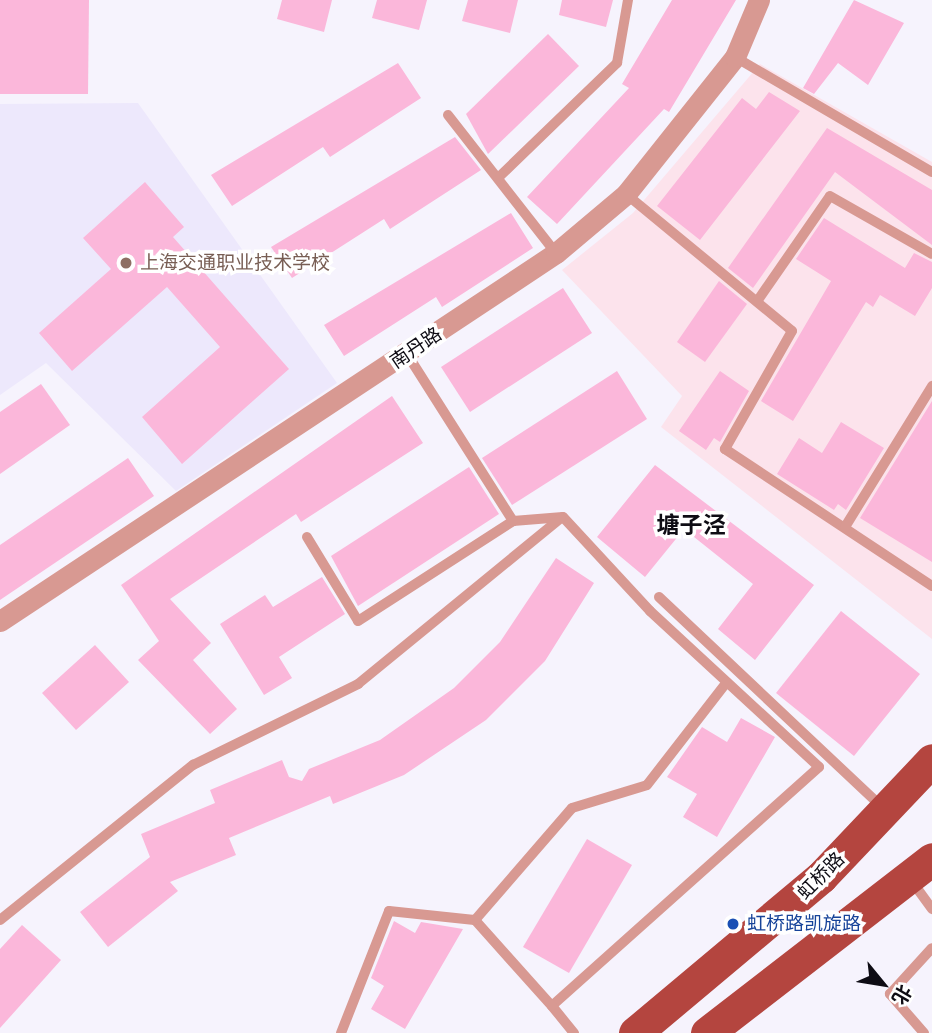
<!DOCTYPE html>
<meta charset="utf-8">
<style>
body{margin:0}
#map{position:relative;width:932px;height:1033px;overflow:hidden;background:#f6f3fd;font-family:"Roboto Condensed","Noto Sans SC",sans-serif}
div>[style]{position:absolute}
.commercial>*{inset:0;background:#fce3ec}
.built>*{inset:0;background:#ede8fc}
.building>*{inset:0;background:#fbb7da}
.lane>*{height:10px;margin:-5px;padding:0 5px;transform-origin:5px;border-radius:5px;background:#d89992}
.street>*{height:21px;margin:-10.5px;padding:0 10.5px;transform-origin:10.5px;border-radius:10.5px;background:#d89992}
.primary>*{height:33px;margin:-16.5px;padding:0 16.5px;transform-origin:16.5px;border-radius:16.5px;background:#b4453f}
.dots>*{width:19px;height:19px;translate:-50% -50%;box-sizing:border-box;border:4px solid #fff;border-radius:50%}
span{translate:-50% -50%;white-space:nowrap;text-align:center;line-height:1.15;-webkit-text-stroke:7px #fff;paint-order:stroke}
.education-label{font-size:19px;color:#785e54}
.left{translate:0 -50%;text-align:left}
.street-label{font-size:19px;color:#0e0c14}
.transit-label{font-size:19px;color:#164399}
.quarter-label{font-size:23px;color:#0e0c14;font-weight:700}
.north{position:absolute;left:848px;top:949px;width:70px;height:70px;-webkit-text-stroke:5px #fff;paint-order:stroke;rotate:120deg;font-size:19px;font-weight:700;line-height:28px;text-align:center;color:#0e0c14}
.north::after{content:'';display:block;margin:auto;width:24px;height:32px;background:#0e0c14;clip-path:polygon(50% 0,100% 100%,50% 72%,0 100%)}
</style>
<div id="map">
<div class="commercial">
<div style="clip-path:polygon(760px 64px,932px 162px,932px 639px,661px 427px,682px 396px,562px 270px,633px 213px)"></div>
</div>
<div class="built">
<div style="clip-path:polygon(138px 103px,337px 383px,176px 491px,46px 363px,0 395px,0 104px)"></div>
</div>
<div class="building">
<div style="clip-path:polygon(0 0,89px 0,88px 94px,0 94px)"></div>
<div style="clip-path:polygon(282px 0,332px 0,324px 32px,277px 19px)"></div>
<div style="clip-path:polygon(377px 0,427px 0,419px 30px,372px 18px)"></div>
<div style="clip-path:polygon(468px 0,518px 0,510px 33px,462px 21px)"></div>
<div style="clip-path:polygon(562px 0,613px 0,606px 27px,559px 15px)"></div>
<div style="clip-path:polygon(672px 0,736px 0,669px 112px,664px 109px,557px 224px,527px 197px,629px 88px,622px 84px)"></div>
<div style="clip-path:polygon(854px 0,904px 23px,868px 85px,838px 63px,814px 94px,803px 88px)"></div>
<div style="clip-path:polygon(548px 34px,579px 66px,488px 154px,466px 114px)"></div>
<div style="clip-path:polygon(398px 63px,421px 98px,330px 157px,323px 147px,232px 206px,211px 175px)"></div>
<div style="clip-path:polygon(769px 92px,800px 111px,700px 240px,657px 206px,742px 98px,756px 109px)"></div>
<div style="clip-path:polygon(827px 128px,932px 190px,932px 245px,835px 172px,753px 288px,728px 268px)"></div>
<div style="clip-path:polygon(455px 137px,481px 170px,390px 229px,384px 219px,292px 278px,271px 247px)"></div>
<div style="clip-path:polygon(145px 182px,184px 227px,173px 237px,289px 369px,182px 464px,142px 417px,220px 347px,167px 287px,72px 371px,39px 333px,111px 269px,83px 238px)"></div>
<div style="clip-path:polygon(511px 213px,533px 248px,442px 307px,436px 297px,344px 356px,324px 325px)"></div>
<div style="clip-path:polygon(824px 218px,905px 268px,914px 253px,932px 262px,932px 288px,915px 316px,880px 295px,873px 307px,866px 302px,793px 421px,761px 401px,831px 281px,796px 259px)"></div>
<div style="clip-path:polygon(719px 281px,747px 304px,705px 362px,677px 342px)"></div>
<div style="clip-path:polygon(563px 288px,592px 333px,470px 412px,441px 367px)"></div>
<div style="clip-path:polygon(617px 371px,647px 419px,512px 505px,482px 458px)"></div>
<div style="clip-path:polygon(720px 371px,749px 391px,720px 442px,714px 438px,706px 450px,679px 431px)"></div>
<div style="clip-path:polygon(41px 384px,70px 425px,0 474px,0 412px)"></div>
<div style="clip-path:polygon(392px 396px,423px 443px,301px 522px,296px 514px,170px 599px,211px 643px,193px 660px,237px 709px,210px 734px,138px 660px,159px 641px,121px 585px)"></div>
<div style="clip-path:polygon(932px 401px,932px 562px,860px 518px)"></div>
<div style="clip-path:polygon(841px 422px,884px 448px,846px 510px,838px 504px,834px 510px,777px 474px,799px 438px,822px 453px)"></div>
<div style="clip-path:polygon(128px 458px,154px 496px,0 600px,0 545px)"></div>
<div style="clip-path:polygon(655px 465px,814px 585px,755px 660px,718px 629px,753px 584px,684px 529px,645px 577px,597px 537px)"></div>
<div style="clip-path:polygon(469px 467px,499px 514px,358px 606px,331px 556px)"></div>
<div style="clip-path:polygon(556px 558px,594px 583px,545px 661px,486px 720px,404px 775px,333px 804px,330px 796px,229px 838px,236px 855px,170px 882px,178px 891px,108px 947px,80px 912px,150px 857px,141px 834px,215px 803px,210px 790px,282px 760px,289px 777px,302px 781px,309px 769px,380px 740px,454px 688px,500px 642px)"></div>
<div style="clip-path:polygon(322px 577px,345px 614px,279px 657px,292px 678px,264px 695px,220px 624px,265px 595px,273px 607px)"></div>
<div style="clip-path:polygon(841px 611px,920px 674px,854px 756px,776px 693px)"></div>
<div style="clip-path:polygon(95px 645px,129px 682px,76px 730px,42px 693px)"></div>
<div style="clip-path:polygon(741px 718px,775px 737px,717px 837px,683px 817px,697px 794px,667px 777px,702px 727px,727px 742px)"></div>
<div style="clip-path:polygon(587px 839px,632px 865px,569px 973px,523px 947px)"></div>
<div style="clip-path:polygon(394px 921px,415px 933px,421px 922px,463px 929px,405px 1029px,371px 1009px,384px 986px,371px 978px)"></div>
<div style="clip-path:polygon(22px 925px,61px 960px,0 1028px,0 949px)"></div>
</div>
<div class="lane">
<div style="left:735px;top:57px;width:228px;rotate:30.3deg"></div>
<div style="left:448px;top:115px;width:175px;rotate:52deg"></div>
<div style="left:500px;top:176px;width:163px;rotate:-44deg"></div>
<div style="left:617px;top:63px;width:64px;rotate:-80.1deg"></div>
<div style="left:626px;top:194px;width:215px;rotate:39.5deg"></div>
<div style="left:792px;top:331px;width:136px;rotate:119.6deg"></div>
<div style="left:725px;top:449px;width:248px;rotate:33.5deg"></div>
<div style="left:758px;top:300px;width:126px;rotate:-55.3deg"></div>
<div style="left:830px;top:196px;width:117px;rotate:29.6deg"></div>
<div style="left:407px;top:354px;width:198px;rotate:57.6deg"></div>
<div style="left:513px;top:521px;width:50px;rotate:-4.6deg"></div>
<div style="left:563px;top:517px;width:128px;rotate:47.2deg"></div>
<div style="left:650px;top:611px;width:230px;rotate:42.7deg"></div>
<div style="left:819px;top:767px;width:358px;rotate:138.2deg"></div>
<div style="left:552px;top:1006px;width:35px;rotate:51deg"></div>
<div style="left:845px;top:527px;width:166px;rotate:-58.3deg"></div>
<div style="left:307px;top:537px;width:98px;rotate:58.7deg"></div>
<div style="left:358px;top:621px;width:184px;rotate:-32.8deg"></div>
<div style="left:659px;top:597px;width:308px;rotate:43.3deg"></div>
<div style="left:911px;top:880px;width:36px;rotate:54deg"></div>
<div style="left:0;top:920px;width:248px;rotate:-38.8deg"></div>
<div style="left:193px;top:765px;width:184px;rotate:-26.1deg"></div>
<div style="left:358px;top:684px;width:262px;rotate:-39.3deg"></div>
<div style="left:475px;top:920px;width:115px;rotate:48.2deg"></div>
<div style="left:341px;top:1033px;width:131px;rotate:-68.5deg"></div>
<div style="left:389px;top:911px;width:86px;rotate:6deg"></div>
<div style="left:475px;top:920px;width:148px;rotate:-49.1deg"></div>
<div style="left:572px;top:808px;width:78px;rotate:-17deg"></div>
<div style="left:647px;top:785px;width:130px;rotate:-52.2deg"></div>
<div style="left:924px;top:1033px;width:52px;rotate:-131.1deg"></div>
<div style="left:890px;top:994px;width:62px;rotate:-47.6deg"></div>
</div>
<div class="street">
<div style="left:0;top:621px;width:667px;rotate:-33.5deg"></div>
<div style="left:556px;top:253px;width:92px;rotate:-40.1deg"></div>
<div style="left:626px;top:194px;width:175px;rotate:-51.5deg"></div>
<div style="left:735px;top:57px;width:62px;rotate:-67.2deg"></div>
</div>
<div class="primary">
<div style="left:635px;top:1033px;width:243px;rotate:-40deg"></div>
<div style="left:821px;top:877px;width:161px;rotate:-46.5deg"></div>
<div style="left:707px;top:1033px;width:284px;rotate:-37.7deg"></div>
</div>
<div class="dots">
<div style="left:126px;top:263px;background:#8d6e63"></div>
<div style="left:733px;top:924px;background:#1a4fb4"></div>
</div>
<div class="education-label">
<span class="left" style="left:140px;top:263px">上海交通职业技术学校</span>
</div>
<div class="street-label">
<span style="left:416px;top:348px;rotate:-34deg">南丹路</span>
<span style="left:821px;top:876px;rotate:-45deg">虹桥路</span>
</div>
<div class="transit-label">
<span class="left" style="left:747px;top:924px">虹桥路凯旋路</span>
</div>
<div class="quarter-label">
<span style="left:691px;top:526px">塘子泾</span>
</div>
<div class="north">北</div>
</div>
